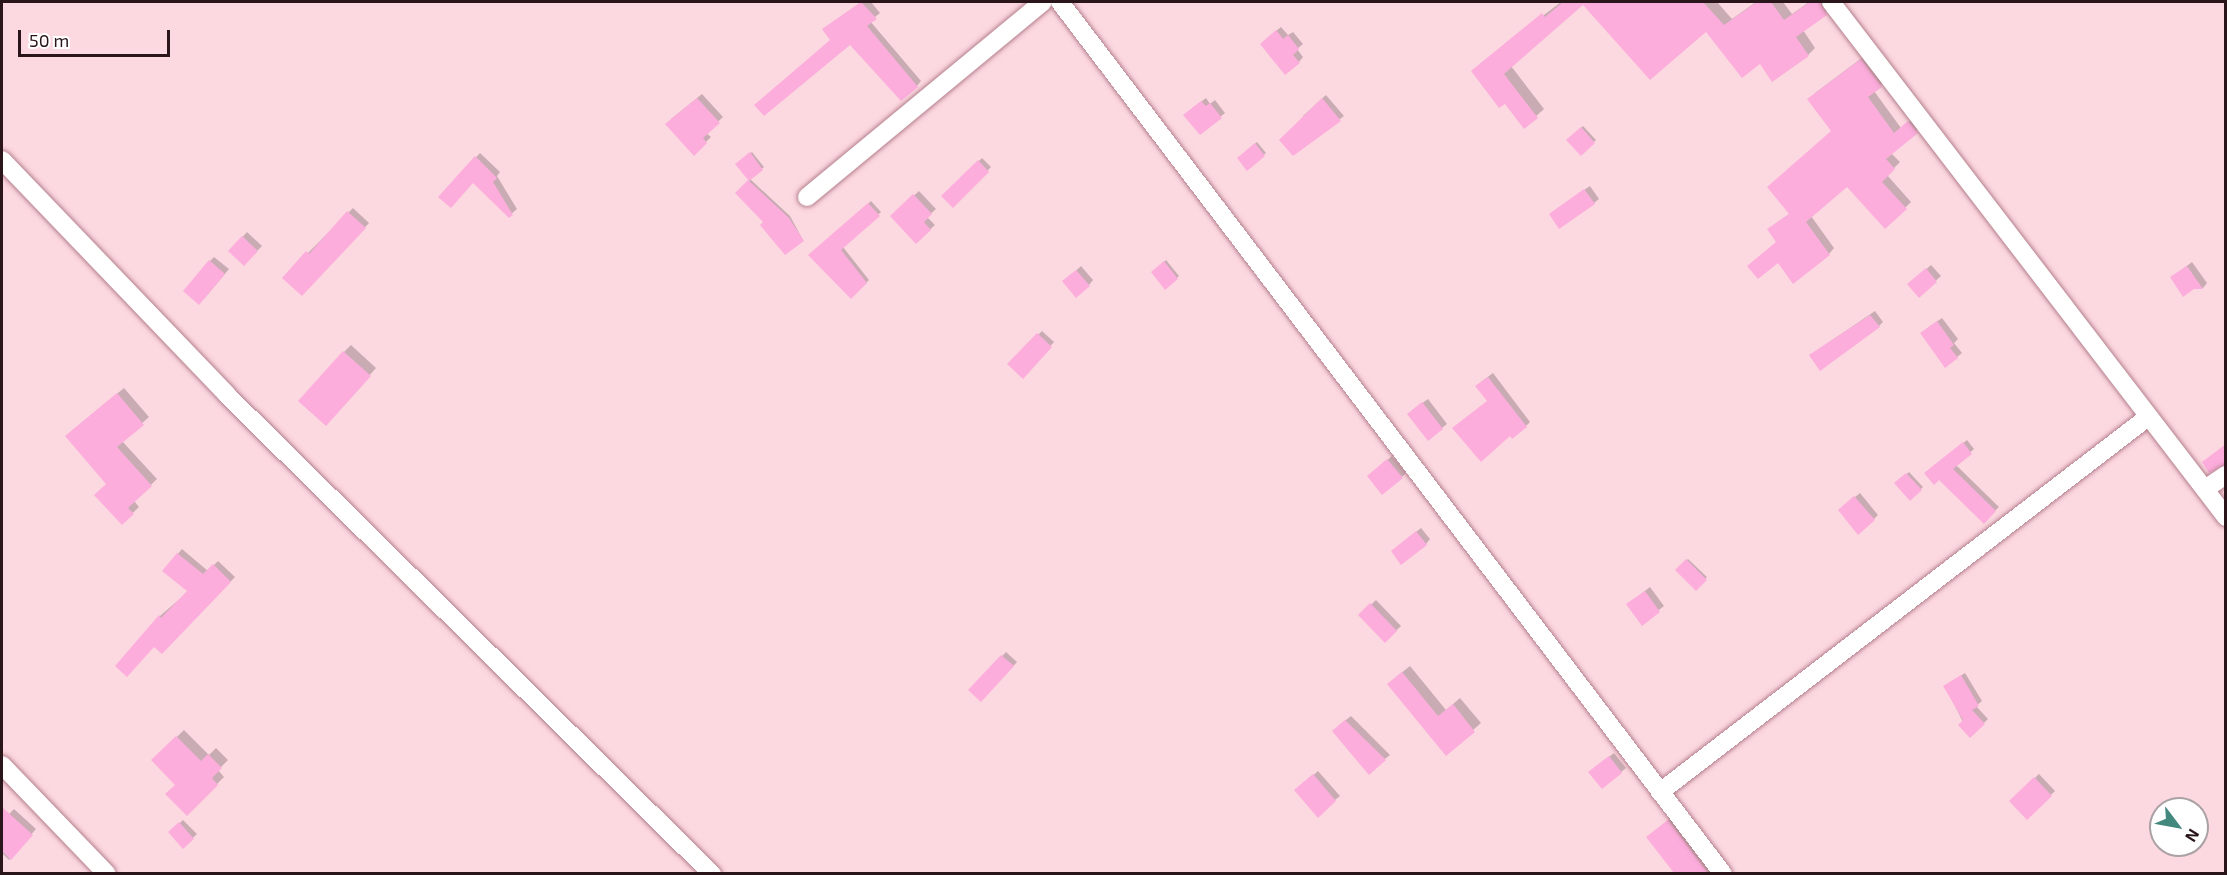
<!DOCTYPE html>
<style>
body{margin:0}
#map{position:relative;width:2227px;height:875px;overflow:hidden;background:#fcd8e0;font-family:"Exo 2",sans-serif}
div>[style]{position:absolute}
.shadow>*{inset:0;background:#0003}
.building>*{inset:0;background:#fcaddc}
.roads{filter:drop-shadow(0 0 2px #b47f8c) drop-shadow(0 0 2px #b47f8c)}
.minor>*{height:18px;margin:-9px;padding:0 9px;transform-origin:9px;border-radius:9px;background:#fff}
span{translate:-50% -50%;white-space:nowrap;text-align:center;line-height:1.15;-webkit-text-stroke:4.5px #fff;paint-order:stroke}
.frame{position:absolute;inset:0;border:3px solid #29151a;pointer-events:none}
.north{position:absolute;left:2149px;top:797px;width:60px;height:60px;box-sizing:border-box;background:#fff;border:2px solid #a9a1a3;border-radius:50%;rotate:122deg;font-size:16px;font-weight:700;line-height:24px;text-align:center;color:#29151a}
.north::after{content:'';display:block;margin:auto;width:21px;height:27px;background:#43887e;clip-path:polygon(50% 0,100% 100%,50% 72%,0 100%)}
.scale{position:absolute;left:18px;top:30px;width:152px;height:27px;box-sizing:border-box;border:3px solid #29151a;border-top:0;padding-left:8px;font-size:18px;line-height:21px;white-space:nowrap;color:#29151a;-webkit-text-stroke:4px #fff;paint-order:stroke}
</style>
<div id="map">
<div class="shadow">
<div style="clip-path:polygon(861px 2px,871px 2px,880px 13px,870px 21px,921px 81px,917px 86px,850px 43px,832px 39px,824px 29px)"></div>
<div style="clip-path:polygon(1561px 2px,1717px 2px,1732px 19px,1756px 2px,1783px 2px,1792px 14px,1809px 2px,1831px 2px,1833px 7px,1803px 30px,1815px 48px,1808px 55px,1760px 62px,1706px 30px,1583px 3px,1511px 66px,1544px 109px,1524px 127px,1480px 64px)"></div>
<div style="clip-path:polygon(1281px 27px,1288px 35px,1293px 32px,1303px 44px,1297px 49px,1303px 57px,1299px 62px,1266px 39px)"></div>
<div style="clip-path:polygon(1867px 54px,1887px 80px,1874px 91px,1901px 128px,1915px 117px,1922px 126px,1891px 153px,1900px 162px,1887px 175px,1911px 202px,1885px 227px,1847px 185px,1811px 216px,1834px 248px,1829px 254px,1778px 241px,1775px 224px,1791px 213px,1833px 131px,1815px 93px)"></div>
<div style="clip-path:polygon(702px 94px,723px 117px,706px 133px,711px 137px,694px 154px,671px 119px)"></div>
<div style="clip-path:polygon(1326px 95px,1344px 116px,1293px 154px,1305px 119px,1303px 116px)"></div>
<div style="clip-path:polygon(1206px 98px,1210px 104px,1215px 100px,1225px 113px,1200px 133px,1189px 111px)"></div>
<div style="clip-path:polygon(1583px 126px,1596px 140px,1581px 154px,1568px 140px)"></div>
<div style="clip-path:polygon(1257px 142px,1266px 153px,1247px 169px,1239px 158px)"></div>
<div style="clip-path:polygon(752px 152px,764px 167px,750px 179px,790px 216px,803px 240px,765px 222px,737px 193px,750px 180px,737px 164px)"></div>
<div style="clip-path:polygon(480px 153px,500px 172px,497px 176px,517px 209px,509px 216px,474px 181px,440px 196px)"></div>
<div style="clip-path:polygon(982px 158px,991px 167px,953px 206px,943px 196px)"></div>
<div style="clip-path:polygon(1590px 186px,1599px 199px,1594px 203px,1555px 210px)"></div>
<div style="clip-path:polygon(919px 191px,936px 209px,927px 217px,935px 225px,916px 242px,892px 216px)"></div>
<div style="clip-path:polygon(871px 201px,881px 212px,843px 247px,869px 280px,851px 297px,810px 255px)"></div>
<div style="clip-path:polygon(353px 208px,369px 223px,302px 294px,284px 277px)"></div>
<div style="clip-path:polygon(247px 232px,262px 246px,244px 264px,230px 251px)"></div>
<div style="clip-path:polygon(214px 257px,229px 269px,204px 299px,210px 261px)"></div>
<div style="clip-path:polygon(1166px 260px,1179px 276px,1166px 288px,1153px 272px)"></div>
<div style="clip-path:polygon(2192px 262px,2207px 283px,2203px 288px,2172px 277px)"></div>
<div style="clip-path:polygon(1931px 265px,1941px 276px,1919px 296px,1914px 280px)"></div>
<div style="clip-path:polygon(1081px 266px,1093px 280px,1089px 285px,1069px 277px)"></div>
<div style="clip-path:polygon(1875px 311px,1883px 322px,1879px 326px,1816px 351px)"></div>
<div style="clip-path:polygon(1942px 318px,1958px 339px,1954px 343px,1962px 353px,1957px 357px,1926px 329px)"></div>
<div style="clip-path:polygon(1042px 331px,1054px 342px,1023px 377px,1009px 364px)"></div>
<div style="clip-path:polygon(351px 345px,376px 368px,333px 416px,344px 352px)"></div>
<div style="clip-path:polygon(1493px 373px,1530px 422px,1526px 426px,1488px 401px,1481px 382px)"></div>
<div style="clip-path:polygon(124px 388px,149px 417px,122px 441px,157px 479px,134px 501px,139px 507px,122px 523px,108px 484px,73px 430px)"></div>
<div style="clip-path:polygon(1428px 399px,1447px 424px,1442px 428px,1413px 410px)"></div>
<div style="clip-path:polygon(1967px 440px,1974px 449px,1956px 465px,1999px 507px,1983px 522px,1930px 469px)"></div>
<div style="clip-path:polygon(1392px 456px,1406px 473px,1402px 477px,1373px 472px)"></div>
<div style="clip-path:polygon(1909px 472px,1923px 487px,1910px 499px,1896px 483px)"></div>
<div style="clip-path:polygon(1860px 493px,1878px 515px,1874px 519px,1844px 506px)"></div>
<div style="clip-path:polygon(1421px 528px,1430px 539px,1426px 544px,1397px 547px)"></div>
<div style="clip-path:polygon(182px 549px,208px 571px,218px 561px,235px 577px,162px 652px,160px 616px,189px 591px,164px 570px)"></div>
<div style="clip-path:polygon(1688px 559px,1707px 577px,1696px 589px,1677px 570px)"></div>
<div style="clip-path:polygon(1650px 587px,1664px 606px,1642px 623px,1633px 600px)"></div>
<div style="clip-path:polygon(1376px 600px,1401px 626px,1385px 641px,1360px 615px)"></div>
<div style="clip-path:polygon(1006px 652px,1017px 662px,981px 700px,970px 690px)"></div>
<div style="clip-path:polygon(1410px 666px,1446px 710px,1460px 698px,1481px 723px,1446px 754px,1396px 677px)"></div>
<div style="clip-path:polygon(1965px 673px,1982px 701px,1976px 706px,1988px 719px,1970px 736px,1945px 686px)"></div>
<div style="clip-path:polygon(1351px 716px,1390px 755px,1385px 759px,1338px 726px)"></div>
<div style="clip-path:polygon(184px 730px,209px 755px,216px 748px,228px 760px,218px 770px,224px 777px,187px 814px,177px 785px,153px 760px)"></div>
<div style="clip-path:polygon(1614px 753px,1626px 768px,1621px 772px,1595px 767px)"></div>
<div style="clip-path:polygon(1318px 771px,1340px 796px,1335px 800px,1301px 786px)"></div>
<div style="clip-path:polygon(2039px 774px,2055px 791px,2027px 818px,2011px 801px)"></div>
<div style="clip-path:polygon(14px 809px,36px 829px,9px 860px,2px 853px,2px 811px,7px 816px)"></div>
<div style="clip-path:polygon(1675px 814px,1721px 874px,1676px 874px,1648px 837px)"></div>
<div style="clip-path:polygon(183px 820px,197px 834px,183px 847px,170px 832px)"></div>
</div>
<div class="building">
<div style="clip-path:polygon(861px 2px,877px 19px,867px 26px,918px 87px,901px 101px,850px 45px,764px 116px,754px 105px,830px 40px,822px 29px)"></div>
<div style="clip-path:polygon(1563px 2px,1703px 2px,1724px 25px,1757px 2px,1771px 2px,1784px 20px,1810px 2px,1820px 2px,1827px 15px,1796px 37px,1809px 56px,1772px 82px,1760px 64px,1742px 78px,1706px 32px,1650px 80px,1583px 5px,1504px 74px,1538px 118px,1524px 129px,1505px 104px,1499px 108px,1471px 71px,1542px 13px,1545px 17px)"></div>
<div style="clip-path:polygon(1276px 30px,1283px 39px,1288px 35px,1299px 49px,1293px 55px,1300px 63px,1285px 75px,1260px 44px)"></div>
<div style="clip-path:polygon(1861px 59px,1882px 87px,1868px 97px,1894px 133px,1908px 121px,1918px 133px,1886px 159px,1895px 169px,1882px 182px,1907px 209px,1885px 229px,1847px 187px,1806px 222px,1830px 255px,1793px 284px,1778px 263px,1758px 279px,1747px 266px,1776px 242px,1767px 229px,1789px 214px,1767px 187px,1831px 131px,1807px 99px)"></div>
<div style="clip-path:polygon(697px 98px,720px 123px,703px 138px,707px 143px,694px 156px,665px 124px)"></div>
<div style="clip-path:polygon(1322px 98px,1341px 121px,1293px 156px,1279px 140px)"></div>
<div style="clip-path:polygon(1201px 101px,1206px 106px,1210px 103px,1222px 118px,1200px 135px,1183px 115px)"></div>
<div style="clip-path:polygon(1581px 127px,1595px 143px,1581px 156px,1566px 140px)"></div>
<div style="clip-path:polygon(1255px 143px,1265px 156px,1247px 171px,1237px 158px)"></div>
<div style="clip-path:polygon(750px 152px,763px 170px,749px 181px,735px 164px)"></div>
<div style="clip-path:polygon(475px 156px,497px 178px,493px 182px,513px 215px,509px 218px,473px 183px,451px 208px,438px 197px)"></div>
<div style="clip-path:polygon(978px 160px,989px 172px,953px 208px,941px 196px)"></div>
<div style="clip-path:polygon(748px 180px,789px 218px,804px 241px,785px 255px,760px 225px,763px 222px,735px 193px)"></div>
<div style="clip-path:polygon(1584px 189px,1595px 204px,1559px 229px,1549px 214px)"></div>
<div style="clip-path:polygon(913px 194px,932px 214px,924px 222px,931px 230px,916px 244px,890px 216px)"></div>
<div style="clip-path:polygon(868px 203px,880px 216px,841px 250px,867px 283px,851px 299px,808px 255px)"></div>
<div style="clip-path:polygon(347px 211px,366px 228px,302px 296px,282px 278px,306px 251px,309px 254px)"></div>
<div style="clip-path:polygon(242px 236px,258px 251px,244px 266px,228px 251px)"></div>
<div style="clip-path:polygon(209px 260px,225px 274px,199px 305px,183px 291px)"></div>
<div style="clip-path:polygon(1164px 261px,1178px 279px,1165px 290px,1151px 272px)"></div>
<div style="clip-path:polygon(2187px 266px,2203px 289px,2194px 289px,2183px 297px,2170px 277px)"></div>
<div style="clip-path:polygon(1926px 268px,1937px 282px,1919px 298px,1907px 284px)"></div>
<div style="clip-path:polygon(1076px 270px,1090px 286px,1076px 298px,1062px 281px)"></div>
<div style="clip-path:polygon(1870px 315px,1880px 327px,1820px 371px,1809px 355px)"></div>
<div style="clip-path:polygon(1937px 321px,1954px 345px,1950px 348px,1958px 358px,1945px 368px,1920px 333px)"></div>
<div style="clip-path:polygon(1037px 333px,1052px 347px,1023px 379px,1007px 364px)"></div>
<div style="clip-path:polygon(343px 351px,371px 376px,326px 426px,298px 401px)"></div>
<div style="clip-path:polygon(1488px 377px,1527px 427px,1512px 439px,1510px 436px,1481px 462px,1452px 428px,1487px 401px,1475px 386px)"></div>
<div style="clip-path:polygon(117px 393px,144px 425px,117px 447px,152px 486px,128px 508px,134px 514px,122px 525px,94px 495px,106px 484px,65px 436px)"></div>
<div style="clip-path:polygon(1422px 402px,1443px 429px,1428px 441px,1407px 414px)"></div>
<div style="clip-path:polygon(1963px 442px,1972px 454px,1953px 469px,1996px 511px,1984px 524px,1939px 480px,1934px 485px,1924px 473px)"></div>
<div style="clip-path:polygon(2226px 444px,2226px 464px,2209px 473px,2202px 462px)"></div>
<div style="clip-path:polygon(1387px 459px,1403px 478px,1382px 495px,1367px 476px)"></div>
<div style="clip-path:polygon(1906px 473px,1922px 490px,1910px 501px,1894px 483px)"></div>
<div style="clip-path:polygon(1854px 496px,1875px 520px,1858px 535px,1838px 510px)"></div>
<div style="clip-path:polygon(1416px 531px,1427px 545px,1401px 565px,1391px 551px)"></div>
<div style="clip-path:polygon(177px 553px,203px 574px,213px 564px,231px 582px,162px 654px,154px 647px,127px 677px,115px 666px,159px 615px,161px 618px,187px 591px,162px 571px)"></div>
<div style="clip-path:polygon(1686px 559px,1707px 580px,1696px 591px,1675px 570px)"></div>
<div style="clip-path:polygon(1645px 591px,1660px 612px,1642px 626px,1626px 604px)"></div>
<div style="clip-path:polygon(1370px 603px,1397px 631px,1385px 643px,1358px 615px)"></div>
<div style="clip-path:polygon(1001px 655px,1014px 666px,981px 702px,968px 690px)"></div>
<div style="clip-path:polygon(1402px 672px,1438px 716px,1453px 704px,1475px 732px,1446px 756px,1387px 684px)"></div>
<div style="clip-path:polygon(1961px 675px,1979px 706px,1972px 710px,1985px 724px,1970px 738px,1958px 725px,1963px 720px,1943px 686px)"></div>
<div style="clip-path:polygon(1345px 720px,1386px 760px,1369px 775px,1332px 731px)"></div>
<div style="clip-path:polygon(176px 736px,201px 761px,208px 754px,222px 768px,212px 778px,218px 785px,187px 816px,165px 794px,175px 785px,151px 760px)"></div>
<div style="clip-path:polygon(1609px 756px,1622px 773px,1602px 789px,1588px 772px)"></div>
<div style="clip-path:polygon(1313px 774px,1336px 801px,1318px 818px,1294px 790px)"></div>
<div style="clip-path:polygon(2034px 777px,2052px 796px,2027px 820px,2009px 801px)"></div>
<div style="clip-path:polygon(2px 807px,33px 835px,11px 860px,2px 851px)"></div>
<div style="clip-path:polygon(1668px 820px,1708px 873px,1674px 873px,1646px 837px)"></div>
<div style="clip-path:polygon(179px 822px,194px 839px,183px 849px,168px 832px)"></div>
</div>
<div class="roads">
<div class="minor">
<div style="left:1060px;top:2px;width:1095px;rotate:52.75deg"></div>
<div style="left:1831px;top:2px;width:649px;rotate:52.51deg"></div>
<div style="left:2px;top:160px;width:325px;rotate:46.2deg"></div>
<div style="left:227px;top:395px;width:682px;rotate:44.64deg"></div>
<div style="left:807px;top:197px;width:306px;rotate:-39.6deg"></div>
<div style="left:2205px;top:489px;width:25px;rotate:-34deg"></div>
<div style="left:2px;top:765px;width:151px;rotate:46.1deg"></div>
<div style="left:1660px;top:792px;width:615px;rotate:-37.54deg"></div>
</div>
</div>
<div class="frame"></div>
<div class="north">N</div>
<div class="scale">50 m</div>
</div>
